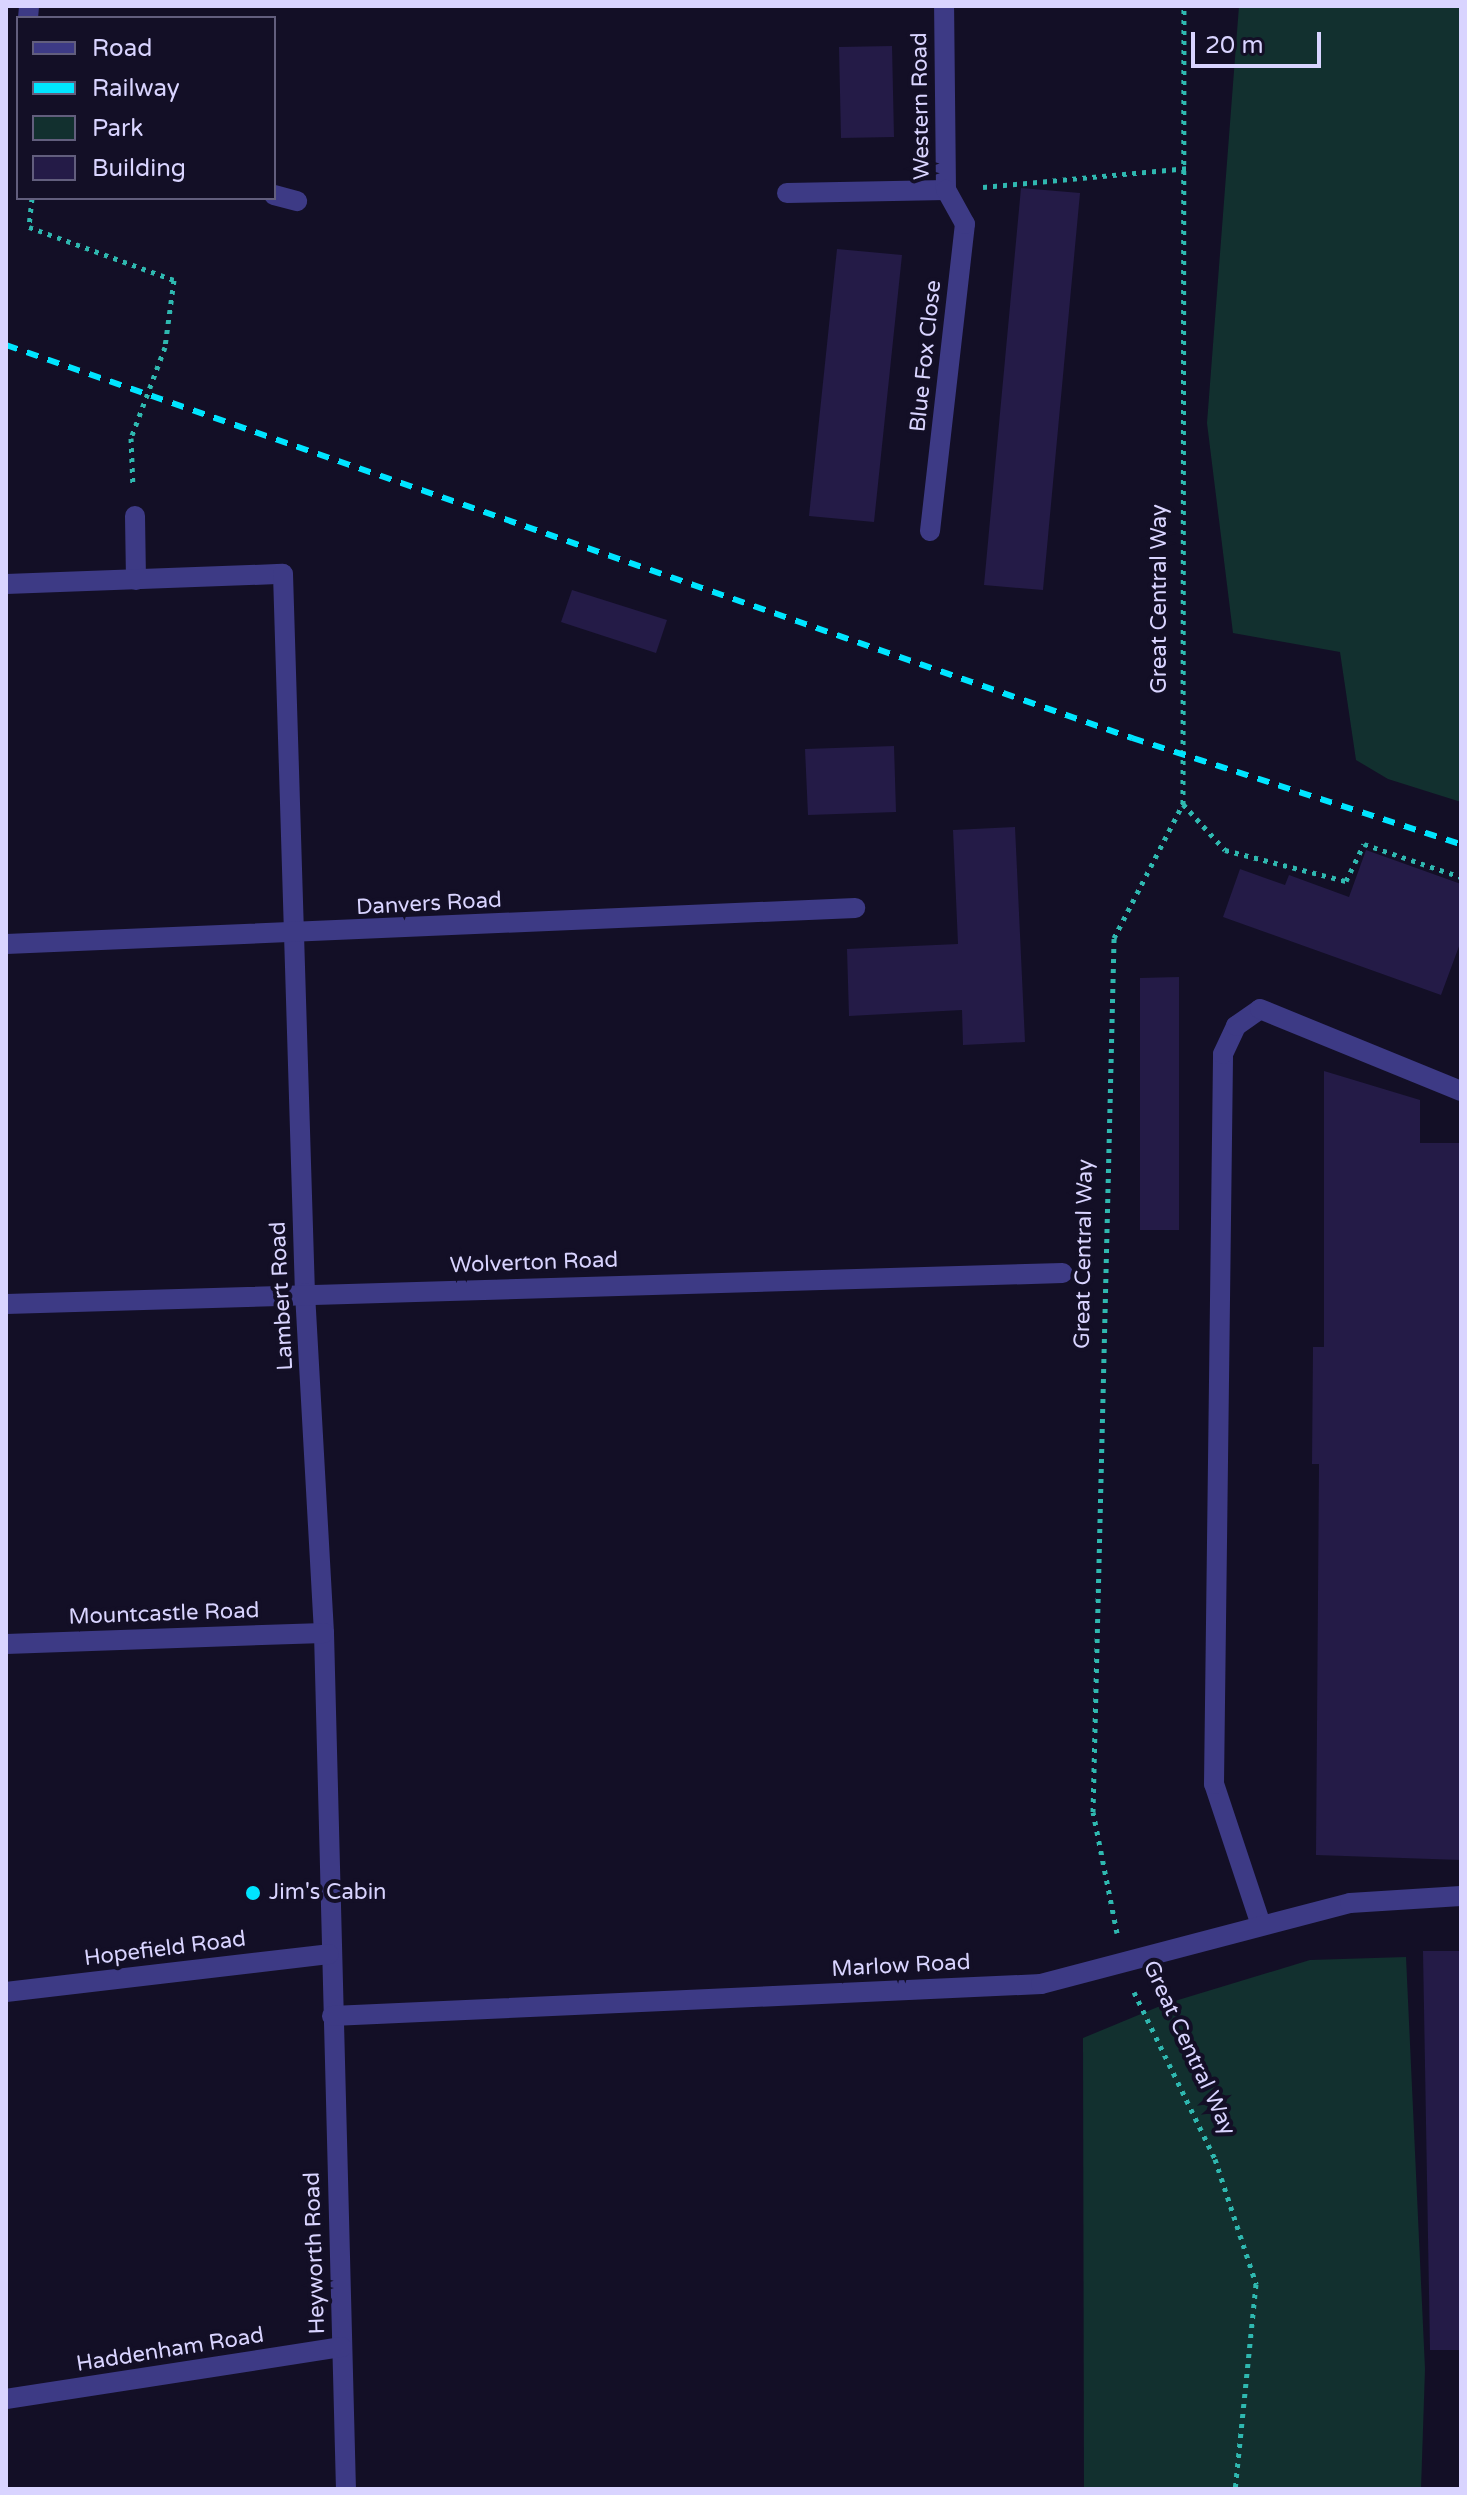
<!DOCTYPE html>
<style>
body{margin:0}
#map{position:relative;width:1467px;height:2495px;overflow:hidden;background:#130f26;font-family:"Varela Round",sans-serif}
div>[style]{position:absolute}
.green>*{inset:0;background:#12302f}
.building>*{inset:0;background:#241b47}
.path>*{height:5px;margin-top:-2.5px;transform-origin:0;background:repeating-linear-gradient(90deg,#2fb8b0 0 4px,transparent 0 10px)}
.minor>*{height:20px;margin:-10px;padding:0 10px;transform-origin:10px;border-radius:10px;background:#3d3a85}
.rail>*{height:6px;margin-top:-3px;transform-origin:0;background:repeating-linear-gradient(90deg,#00e5ff 0 12px,transparent 0 22px)}
.dots>*{width:22px;height:22px;translate:-50% -50%;box-sizing:border-box;border:4px solid #130f26;border-radius:50%}
span{translate:-50% -50%;white-space:nowrap;text-align:center;line-height:1.15;-webkit-text-stroke:8px #130f26;paint-order:stroke}
.street-label{font-size:22px;color:#d9d4ff}
.poi-label{font-size:22px;color:#d9d4ff}
.left{translate:0 -50%;text-align:left}
.frame{position:absolute;inset:0;border:8px solid #d9d4ff;pointer-events:none}
.legend{position:absolute;left:16px;top:16px;width:260px;height:184px;box-sizing:border-box;background:#130f26;border:2px solid #625e7d;margin:0;padding:10px 14px;list-style:none;font-size:24px;color:#d9d4ff}
.legend li{display:flex;align-items:center;gap:16px;height:40px}
.legend b{width:40px;border:2px solid #625e7d}
.scale{position:absolute;left:1191px;top:32px;width:130px;height:36px;box-sizing:border-box;border:4px solid #d9d4ff;border-top:0;padding-left:10px;font-size:24px;line-height:28px;white-space:nowrap;color:#d9d4ff;-webkit-text-stroke:6px #130f26;paint-order:stroke}
</style>
<div id="map">
<div class="green">
<div style="clip-path:polygon(1239px 6px,1461px 6px,1461px 802px,1388px 779px,1356px 760px,1340px 652px,1233px 633px,1207px 423px)"></div>
<div style="clip-path:polygon(1406px 1957px,1425px 2369px,1421px 2489px,1084px 2489px,1083px 2038px,1165px 2004px,1310px 1960px)"></div>
</div>
<div class="building">
<div style="clip-path:polygon(892px 46px,894px 137px,841px 138px,839px 47px)"></div>
<div style="clip-path:polygon(1021px 188px,1080px 193px,1043px 590px,984px 585px)"></div>
<div style="clip-path:polygon(837px 249px,902px 255px,874px 522px,809px 516px)"></div>
<div style="clip-path:polygon(572px 590px,667px 620px,656px 653px,561px 622px)"></div>
<div style="clip-path:polygon(894px 746px,896px 812px,808px 815px,805px 749px)"></div>
<div style="clip-path:polygon(1015px 827px,1025px 1042px,963px 1045px,962px 1010px,849px 1016px,847px 949px,958px 944px,953px 830px)"></div>
<div style="clip-path:polygon(1366px 850px,1461px 884px,1461px 941px,1441px 995px,1223px 917px,1240px 869px,1285px 885px,1289px 875px,1349px 897px)"></div>
<div style="clip-path:polygon(1179px 977px,1179px 1230px,1140px 1230px,1140px 978px)"></div>
<div style="clip-path:polygon(1324px 1071px,1420px 1100px,1420px 1143px,1461px 1143px,1461px 1860px,1316px 1855px,1319px 1464px,1312px 1464px,1313px 1347px,1324px 1347px)"></div>
<div style="clip-path:polygon(1423px 1951px,1461px 1951px,1461px 2350px,1430px 2350px)"></div>
</div>
<div class="path">
<div style="left:983px;top:187px;width:204px;rotate:-5.3deg"></div>
<div style="left:32px;top:198px;width:29px;rotate:96deg"></div>
<div style="left:29px;top:227px;width:154px;rotate:20.1deg"></div>
<div style="left:174px;top:280px;width:68px;rotate:97.7deg"></div>
<div style="left:165px;top:347px;width:97px;rotate:110.5deg"></div>
<div style="left:131px;top:438px;width:49px;rotate:87.7deg"></div>
<div style="left:1183px;top:804px;width:62px;rotate:47.6deg"></div>
<div style="left:1225px;top:850px;width:125px;rotate:14.4deg"></div>
<div style="left:1346px;top:881px;width:41px;rotate:-64.1deg"></div>
<div style="left:1364px;top:844px;width:102px;rotate:18.8deg"></div>
<div style="left:1117px;top:1933px;width:123px;rotate:-101.2deg"></div>
<div style="left:1093px;top:1812px;width:874px;rotate:-88.62deg"></div>
<div style="left:1114px;top:938px;width:151px;rotate:-62.8deg"></div>
<div style="left:1183px;top:804px;width:798px;rotate:-89.93deg"></div>
<div style="left:1134px;top:1992px;width:186px;rotate:64.1deg"></div>
<div style="left:1215px;top:2159px;width:132px;rotate:71.8deg"></div>
<div style="left:1256px;top:2284px;width:206px;rotate:95.8deg"></div>
</div>
<div class="minor">
<div style="left:28px;top:18px;width:12px;rotate:-85deg"></div>
<div style="left:787px;top:193px;width:159px;rotate:-1.1deg"></div>
<div style="left:946px;top:190px;width:184px;rotate:-90.6deg"></div>
<div style="left:274px;top:195px;width:24px;rotate:15deg"></div>
<div style="left:135px;top:516px;width:64px;rotate:89.1deg"></div>
<div style="left:930px;top:531px;width:309px;rotate:-83.5deg"></div>
<div style="left:965px;top:224px;width:39px;rotate:-119deg"></div>
<div style="left:6px;top:584px;width:277px;rotate:-2.1deg"></div>
<div style="left:283px;top:574px;width:719px;rotate:88.25deg"></div>
<div style="left:305px;top:1293px;width:341px;rotate:86.8deg"></div>
<div style="left:324px;top:1633px;width:856px;rotate:88.53deg"></div>
<div style="left:6px;top:944px;width:850px;rotate:-2.43deg"></div>
<div style="left:6px;top:1304px;width:1057px;rotate:-1.68deg"></div>
<div style="left:6px;top:1644px;width:318px;rotate:-2deg"></div>
<div style="left:1261px;top:1925px;width:149px;rotate:-108.4deg"></div>
<div style="left:1214px;top:1784px;width:730px;rotate:-89.29deg"></div>
<div style="left:1223px;top:1054px;width:31px;rotate:-65deg"></div>
<div style="left:1236px;top:1026px;width:29px;rotate:-35deg"></div>
<div style="left:1260px;top:1009px;width:217px;rotate:22.2deg"></div>
<div style="left:6px;top:1992px;width:325px;rotate:-6.7deg"></div>
<div style="left:332px;top:2016px;width:710px;rotate:-2.58deg"></div>
<div style="left:1041px;top:1984px;width:319px;rotate:-14.7deg"></div>
<div style="left:1350px;top:1903px;width:111px;rotate:-3.6deg"></div>
<div style="left:6px;top:2399px;width:340px;rotate:-8.8deg"></div>
</div>
<div class="rail">
<div style="left:6px;top:345px;width:1193px;rotate:19.24deg"></div>
<div style="left:1132px;top:738px;width:346px;rotate:17.9deg"></div>
</div>
<div class="dots">
<div style="left:253px;top:1893px;background:#00e5ff"></div>
</div>
<div class="street-label">
<span style="left:921px;top:106px;rotate:-91deg">Western Road</span>
<span style="left:926px;top:356px;rotate:-84deg">Blue Fox Close</span>
<span style="left:1160px;top:599px;rotate:-90deg">Great Central Way</span>
<span style="left:429px;top:904px;rotate:-3deg">Danvers Road</span>
<span style="left:1084px;top:1254px;rotate:-89deg">Great Central Way</span>
<span style="left:534px;top:1263px;rotate:-2deg">Wolverton Road</span>
<span style="left:282px;top:1296px;rotate:-93deg">Lambert Road</span>
<span style="left:164px;top:1614px;rotate:-2deg">Mountcastle Road</span>
<span style="left:165px;top:1949px;rotate:-7deg">Hopefield Road</span>
<span style="left:901px;top:1966px;rotate:-3deg">Marlow Road</span>
<span style="left:1189px;top:2048px;rotate:65deg">Great Central Way</span>
<span style="left:315px;top:2253px;rotate:-92deg">Heyworth Road</span>
<span style="left:170px;top:2350px;rotate:-9deg">Haddenham Road</span>
</div>
<div class="poi-label">
<span class="left" style="left:269px;top:1893px">Jim's Cabin</span>
</div>
<div class="frame"></div>
<ul class="legend">
<li><b style="height:10px;background:#3d3a85"></b>Road</li>
<li><b style="height:10px;background:#00e5ff"></b>Railway</li>
<li><b style="height:22px;background:#12302f"></b>Park</li>
<li><b style="height:22px;background:#241b47"></b>Building</li>
</ul>
<div class="scale">20 m</div>
</div>
